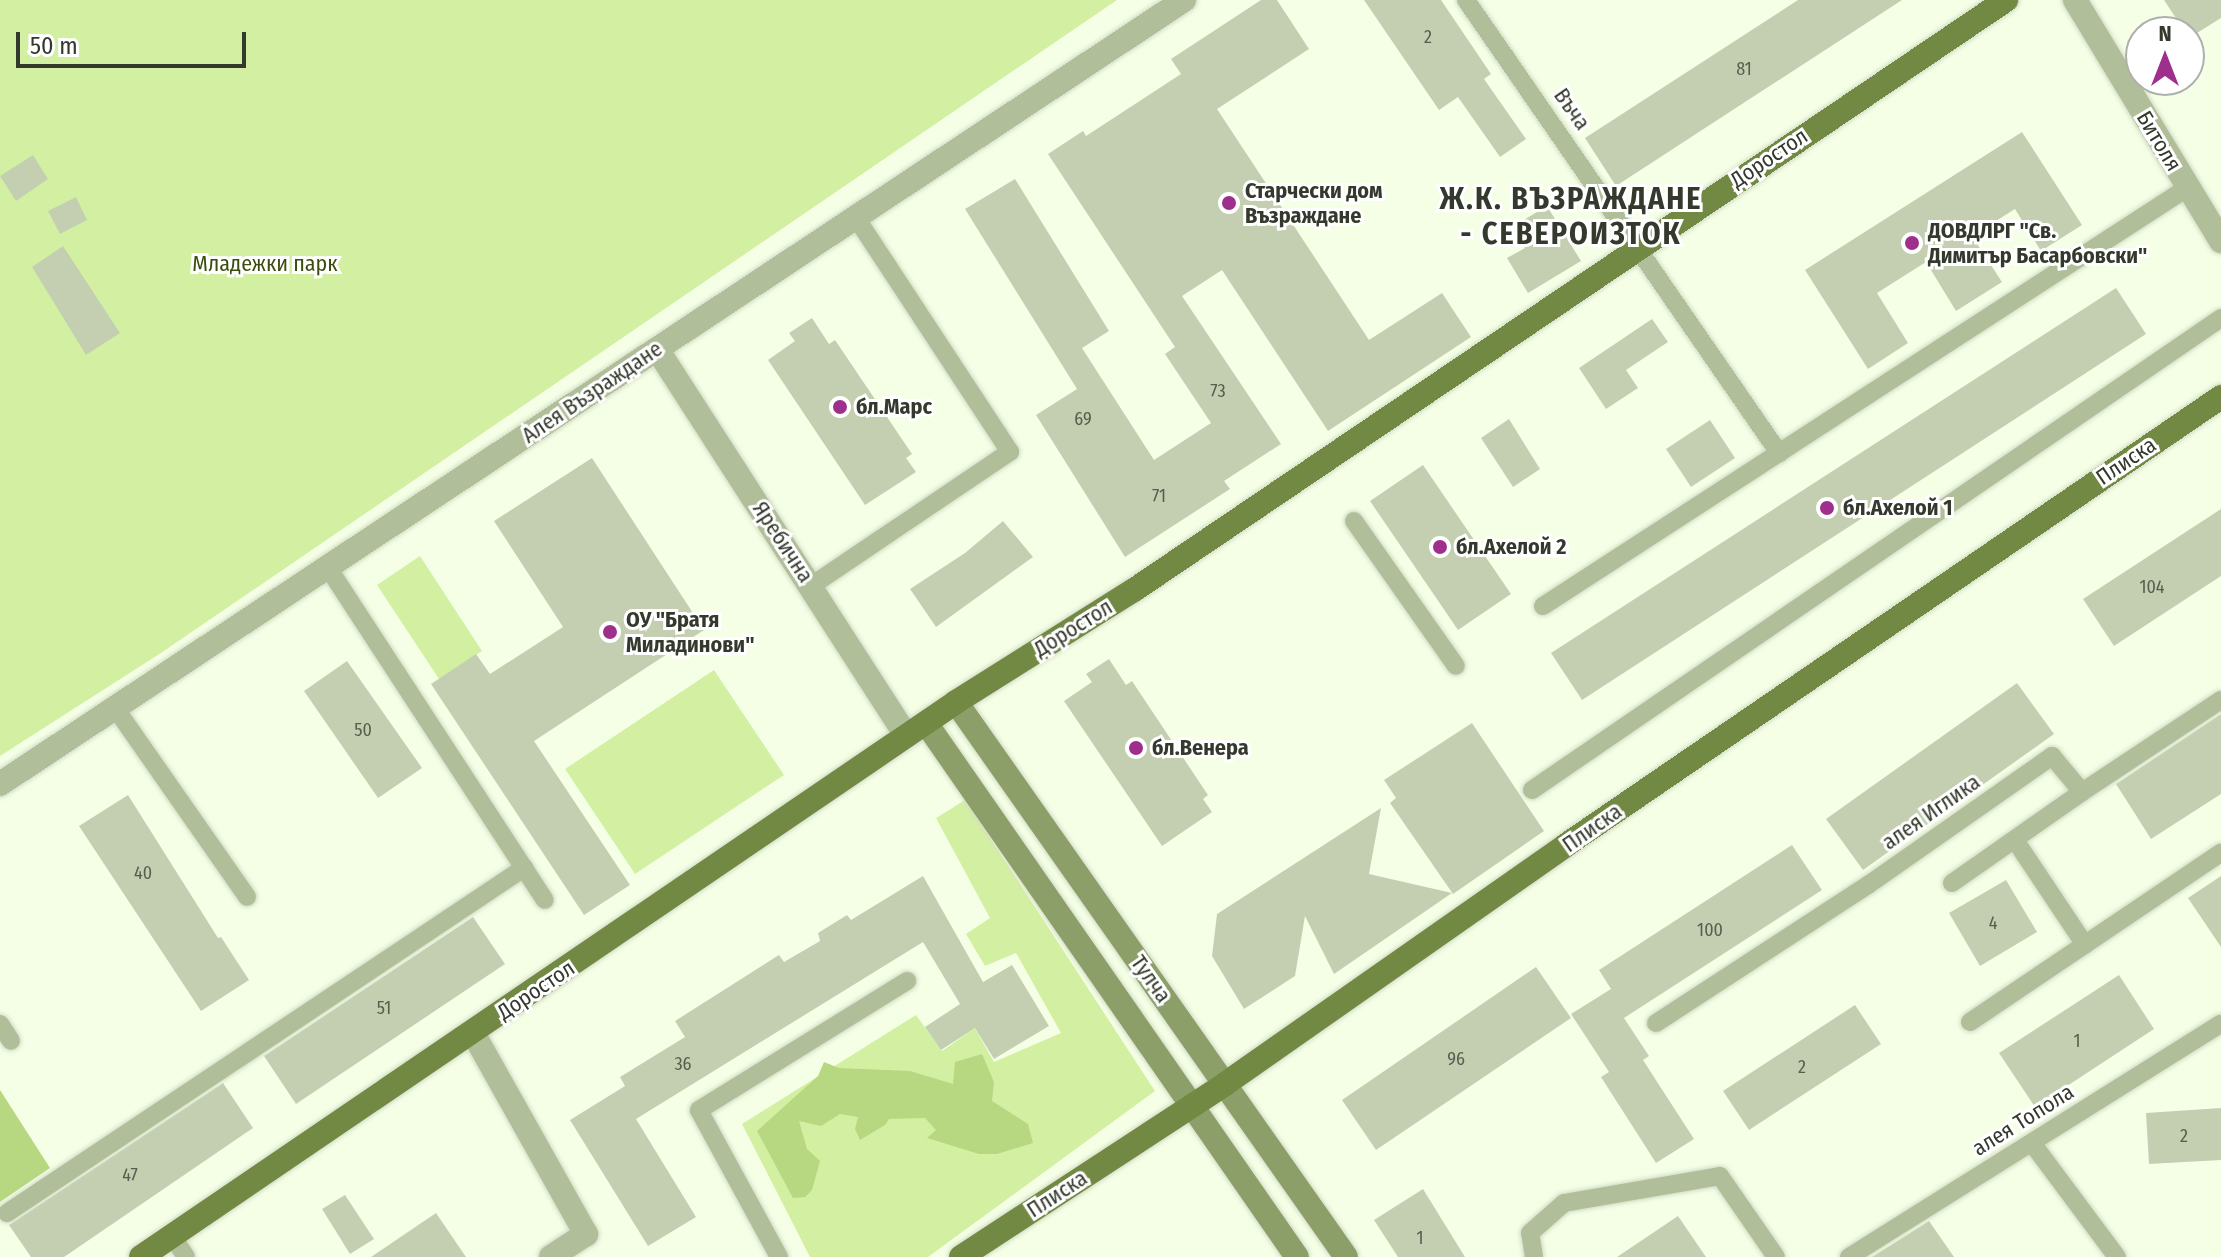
<!DOCTYPE html>
<meta charset="utf-8">
<style>
body{margin:0}
#map{position:relative;width:2221px;height:1257px;overflow:hidden;background:#f5ffe6;font-family:"Fira Sans Condensed",sans-serif}
div>[style]{position:absolute}
.green>*{inset:0;background:#d3f0a2}
.forest>*{inset:0;background:#b8d781}
.building>*{inset:0;background:#c4cfb2}
.roads{filter:drop-shadow(0 0 2px #d2dbc5) drop-shadow(0 0 2px #d2dbc5)}
.service>*{height:18px;margin:-9px;padding:0 9px;transform-origin:9px;border-radius:9px;background:#b0be99}
.minor>*{height:24px;margin:-12px;padding:0 12px;transform-origin:12px;border-radius:12px;background:#b0be99}
.secondary>*{height:24px;margin:-12px;padding:0 12px;transform-origin:12px;border-radius:12px;background:#8c9f69}
.primary>*{height:24px;margin:-12px;padding:0 12px;transform-origin:12px;border-radius:12px;background:#728944}
.dots>*{width:22px;height:22px;translate:-50% -50%;box-sizing:border-box;border:4px solid #fff;border-radius:50%}
span{translate:-50% -50%;white-space:nowrap;text-align:center;line-height:1.15;-webkit-text-stroke:6px #fff;paint-order:stroke}
.number-label{font-size:18px;color:#585e4e}
.number-label span{-webkit-text-stroke-width:0}
.street-label{font-size:22px;color:#34392d}
.poi-label{font-size:22px;color:#34392d;font-weight:700}
.left{translate:0 -50%;text-align:left}
.park-label{font-size:22px;color:#3b4d0e}
.district-label{font-size:30px;color:#34392d;font-weight:700;letter-spacing:2px}
.north{position:absolute;left:2125px;top:16px;width:80px;height:80px;box-sizing:border-box;background:#fff;border:2px solid #aeb0ab;border-radius:50%;rotate:0deg;font-size:22px;font-weight:700;line-height:32px;text-align:center;color:#34392d}
.north::after{content:'';display:block;margin:auto;width:28px;height:36px;background:#9e2f8d;clip-path:polygon(50% 0,100% 100%,50% 72%,0 100%)}
.scale{position:absolute;left:16px;top:32px;width:230px;height:36px;box-sizing:border-box;border:4px solid #34392d;border-top:0;padding-left:10px;font-size:24px;line-height:28px;white-space:nowrap;color:#34392d;-webkit-text-stroke:6px #fff;paint-order:stroke}
</style>
<div id="map">
<div class="green">
<div style="clip-path:polygon(0 0,1117px 0,161px 653px,0 756px)"></div>
<div style="clip-path:polygon(420px 556px,482px 651px,439px 679px,377px 585px)"></div>
<div style="clip-path:polygon(714px 670px,784px 775px,635px 874px,565px 769px)"></div>
<div style="clip-path:polygon(965px 800px,1155px 1091px,928px 1257px,810px 1257px,742px 1124px,916px 1015px,942px 1051px,975px 1028px,994px 1062px,1061px 1033px,1016px 953px,985px 966px,966px 934px,990px 918px,936px 818px)"></div>
</div>
<div class="forest">
<div style="clip-path:polygon(982px 1054px,994px 1082px,992px 1101px,1028px 1124px,1033px 1143px,997px 1154px,979px 1154px,927px 1138px,936px 1130px,925px 1118px,889px 1119px,885px 1125px,860px 1140px,855px 1129px,858px 1117px,840px 1114px,821px 1126px,799px 1121px,807px 1149px,820px 1161px,812px 1190px,805px 1197px,793px 1198px,757px 1131px,818px 1076px,824px 1062px,839px 1068px,910px 1071px,953px 1084px,955px 1062px)"></div>
<div style="clip-path:polygon(0 1090px,50px 1168px,0 1202px)"></div>
</div>
<div class="building">
<div style="clip-path:polygon(1261px 0,1277px 0,1309px 49px,1217px 109px,1369px 340px,1442px 293px,1471px 337px,1328px 431px,1222px 270px,1182px 296px,1281px 444px,1224px 481px,1230px 489px,1125px 557px,1036px 415px,1077px 389px,965px 209px,1015px 179px,1109px 331px,1082px 348px,1154px 460px,1211px 423px,1165px 354px,1175px 347px,1048px 154px,1083px 131px,1086px 136px,1181px 74px,1171px 59px)"></div>
<div style="clip-path:polygon(1364px 0,1441px 0,1491px 74px,1484px 79px,1526px 139px,1500px 157px,1458px 97px,1439px 110px)"></div>
<div style="clip-path:polygon(1798px 0,1902px 0,1616px 186px,1585px 138px)"></div>
<div style="clip-path:polygon(2164px 0,2221px 0,2221px 18px,2189px 38px,2189px 32px,2185px 32px)"></div>
<div style="clip-path:polygon(2022px 132px,2082px 225px,2041px 251px,2015px 209px,1972px 236px,2002px 282px,1956px 311px,1926px 262px,1877px 293px,1908px 343px,1868px 369px,1805px 270px)"></div>
<div style="clip-path:polygon(33px 155px,48px 179px,16px 201px,0 176px)"></div>
<div style="clip-path:polygon(76px 197px,87px 220px,60px 234px,48px 211px)"></div>
<div style="clip-path:polygon(1547px 206px,1581px 261px,1528px 293px,1507px 258px,1525px 248px,1512px 227px)"></div>
<div style="clip-path:polygon(63px 246px,120px 333px,86px 355px,32px 267px)"></div>
<div style="clip-path:polygon(2116px 288px,2146px 334px,1582px 700px,1551px 653px)"></div>
<div style="clip-path:polygon(812px 318px,829px 344px,835px 340px,912px 454px,906px 458px,916px 472px,865px 505px,768px 360px,795px 341px,789px 333px)"></div>
<div style="clip-path:polygon(1652px 319px,1668px 342px,1626px 370px,1638px 388px,1606px 409px,1579px 368px)"></div>
<div style="clip-path:polygon(1509px 419px,1540px 469px,1513px 487px,1481px 438px)"></div>
<div style="clip-path:polygon(1710px 420px,1735px 458px,1691px 487px,1666px 449px)"></div>
<div style="clip-path:polygon(592px 458px,704px 630px,534px 741px,630px 885px,584px 915px,431px 684px,476px 654px,490px 674px,563px 627px,494px 521px)"></div>
<div style="clip-path:polygon(1423px 465px,1511px 594px,1458px 630px,1370px 501px)"></div>
<div style="clip-path:polygon(2221px 509px,2221px 576px,2114px 646px,2083px 599px)"></div>
<div style="clip-path:polygon(1003px 521px,1033px 557px,936px 627px,910px 589px,965px 553px)"></div>
<div style="clip-path:polygon(1109px 659px,1126px 685px,1132px 681px,1208px 795px,1203px 799px,1212px 812px,1162px 846px,1064px 701px,1092px 682px,1086px 674px)"></div>
<div style="clip-path:polygon(347px 661px,422px 768px,378px 798px,304px 691px)"></div>
<div style="clip-path:polygon(2017px 683px,2054px 734px,1863px 870px,1826px 819px)"></div>
<div style="clip-path:polygon(2221px 714px,2221px 794px,2151px 839px,2116px 784px)"></div>
<div style="clip-path:polygon(1472px 723px,1544px 831px,1453px 894px,1390px 803px,1396px 798px,1384px 780px)"></div>
<div style="clip-path:polygon(128px 795px,218px 938px,221px 937px,249px 980px,201px 1011px,79px 826px)"></div>
<div style="clip-path:polygon(1381px 808px,1369px 874px,1452px 893px,1334px 974px,1305px 916px,1295px 976px,1244px 1009px,1212px 956px,1217px 914px)"></div>
<div style="clip-path:polygon(1792px 845px,1822px 890px,1624px 1018px,1649px 1056px,1643px 1060px,1694px 1139px,1656px 1163px,1601px 1077px,1609px 1072px,1571px 1014px,1611px 989px,1599px 970px)"></div>
<div style="clip-path:polygon(923px 876px,983px 982px,1012px 965px,1049px 1026px,994px 1059px,975px 1028px,941px 1050px,925px 1027px,960px 1004px,923px 942px,636px 1119px,696px 1217px,648px 1246px,570px 1120px,625px 1086px,620px 1077px,685px 1037px,675px 1021px,779px 955px,784px 962px,820px 941px,818px 933px,847px 915px,851px 920px)"></div>
<div style="clip-path:polygon(2221px 876px,2221px 947px,2188px 898px)"></div>
<div style="clip-path:polygon(2006px 880px,2037px 932px,1980px 966px,1949px 913px)"></div>
<div style="clip-path:polygon(473px 917px,505px 964px,296px 1104px,264px 1056px)"></div>
<div style="clip-path:polygon(1536px 967px,1571px 1018px,1376px 1150px,1342px 1100px)"></div>
<div style="clip-path:polygon(2119px 975px,2154px 1029px,2035px 1107px,1999px 1053px)"></div>
<div style="clip-path:polygon(1855px 1005px,1881px 1044px,1749px 1130px,1723px 1091px)"></div>
<div style="clip-path:polygon(223px 1083px,253px 1128px,64px 1257px,31px 1257px,9px 1225px)"></div>
<div style="clip-path:polygon(2221px 1108px,2221px 1160px,2149px 1164px,2146px 1113px)"></div>
<div style="clip-path:polygon(1423px 1189px,1465px 1257px,1398px 1257px,1374px 1220px)"></div>
<div style="clip-path:polygon(345px 1195px,374px 1239px,350px 1254px,322px 1209px)"></div>
<div style="clip-path:polygon(436px 1213px,466px 1257px,371px 1257px)"></div>
<div style="clip-path:polygon(1678px 1216px,1706px 1257px,1617px 1257px)"></div>
<div style="clip-path:polygon(1929px 1221px,1954px 1257px,1872px 1257px)"></div>
</div>
<div class="roads">
<div class="service">
<div style="left:1466px;top:0;width:551px;rotate:55.36deg"></div>
<div style="left:1354px;top:521px;width:177px;rotate:54.9deg"></div>
<div style="left:329px;top:569px;width:395px;rotate:56.9deg"></div>
<div style="left:811px;top:586px;width:240px;rotate:-34deg"></div>
<div style="left:1010px;top:452px;width:282px;rotate:-123.3deg"></div>
<div style="left:1543px;top:606px;width:768px;rotate:-32.99deg"></div>
<div style="left:116px;top:709px;width:229px;rotate:55.1deg"></div>
<div style="left:1532px;top:790px;width:835px;rotate:-34.41deg"></div>
<div style="left:2015px;top:840px;width:126px;rotate:56.3deg"></div>
<div style="left:1952px;top:883px;width:159px;rotate:-35deg"></div>
<div style="left:1970px;top:1022px;width:303px;rotate:-34deg"></div>
<div style="left:1656px;top:1023px;width:253px;rotate:-33.1deg"></div>
<div style="left:1868px;top:885px;width:225px;rotate:-35deg"></div>
<div style="left:2052px;top:756px;width:47px;rotate:50.2deg"></div>
<div style="left:2082px;top:792px;width:167px;rotate:-33.5deg"></div>
<div style="left:0;top:1024px;width:20px;rotate:57deg"></div>
<div style="left:2032px;top:1143px;width:142px;rotate:53.3deg"></div>
<div style="left:7px;top:1213px;width:622px;rotate:-33.72deg"></div>
<div style="left:172px;top:1236px;width:25px;rotate:56deg"></div>
<div style="left:779px;top:1257px;width:167px;rotate:-118.6deg"></div>
<div style="left:699px;top:1110px;width:245px;rotate:-31.8deg"></div>
<div style="left:1534px;top:1257px;width:24px;rotate:-99deg"></div>
<div style="left:1530px;top:1233px;width:45px;rotate:-41.4deg"></div>
<div style="left:1564px;top:1203px;width:158px;rotate:-9.8deg"></div>
<div style="left:1720px;top:1176px;width:98px;rotate:55.3deg"></div>
<div style="left:1849px;top:1257px;width:439px;rotate:-32.1deg"></div>
</div>
<div class="minor">
<div style="left:2075px;top:0;width:282px;rotate:58.8deg"></div>
<div style="left:657px;top:349px;width:460px;rotate:57.2deg"></div>
<div style="left:0;top:784px;width:1420px;rotate:-33.51deg"></div>
<div style="left:473px;top:1033px;width:231px;rotate:60.7deg"></div>
<div style="left:586px;top:1234px;width:42px;rotate:146.7deg"></div>
</div>
<div class="secondary">
<div style="left:956px;top:702px;width:678px;rotate:54.9deg"></div>
<div style="left:926px;top:723px;width:650px;rotate:55.21deg"></div>
</div>
<div class="primary">
<div style="left:141px;top:1257px;width:986px;rotate:-34.25deg"></div>
<div style="left:956px;top:702px;width:210px;rotate:-32.2deg"></div>
<div style="left:1134px;top:590px;width:1053px;rotate:-34.08deg"></div>
<div style="left:961px;top:1257px;width:316px;rotate:-33.2deg"></div>
<div style="left:1225px;top:1084px;width:416px;rotate:-35deg"></div>
<div style="left:1566px;top:845px;width:794px;rotate:-34.37deg"></div>
</div>
</div>
<div class="dots">
<div style="left:1229px;top:203px;background:#9e2f8d"></div>
<div style="left:1912px;top:243px;background:#9e2f8d"></div>
<div style="left:840px;top:407px;background:#9e2f8d"></div>
<div style="left:1827px;top:508px;background:#9e2f8d"></div>
<div style="left:1440px;top:547px;background:#9e2f8d"></div>
<div style="left:610px;top:632px;background:#9e2f8d"></div>
<div style="left:1136px;top:748px;background:#9e2f8d"></div>
</div>
<div class="number-label">
<span style="left:1428px;top:37px">2</span>
<span style="left:1744px;top:69px">81</span>
<span style="left:1218px;top:391px">73</span>
<span style="left:1083px;top:419px">69</span>
<span style="left:1159px;top:496px">71</span>
<span style="left:2152px;top:587px">104</span>
<span style="left:363px;top:730px">50</span>
<span style="left:143px;top:873px">40</span>
<span style="left:1993px;top:923px">4</span>
<span style="left:1710px;top:930px">100</span>
<span style="left:384px;top:1008px">51</span>
<span style="left:2077px;top:1041px">1</span>
<span style="left:1456px;top:1059px">96</span>
<span style="left:683px;top:1064px">36</span>
<span style="left:1802px;top:1067px">2</span>
<span style="left:2184px;top:1136px">2</span>
<span style="left:130px;top:1175px">47</span>
<span style="left:1420px;top:1238px">1</span>
</div>
<div class="street-label">
<span style="left:1572px;top:109px;rotate:55deg">Въча</span>
<span style="left:2159px;top:141px;rotate:59deg">Битоля</span>
<span style="left:1769px;top:158px;rotate:-34deg">Доростол</span>
<span style="left:592px;top:392px;rotate:-34deg">Алея Възраждане</span>
<span style="left:2126px;top:461px;rotate:-34deg">Плиска</span>
<span style="left:783px;top:542px;rotate:57deg">Яребична</span>
<span style="left:1073px;top:628px;rotate:-32deg">Доростол</span>
<span style="left:1931px;top:812px;rotate:-35deg">алея Иглика</span>
<span style="left:1592px;top:828px;rotate:-35deg">Плиска</span>
<span style="left:1151px;top:979px;rotate:55deg">Тулча</span>
<span style="left:536px;top:990px;rotate:-34deg">Доростол</span>
<span style="left:2023px;top:1120px;rotate:-32deg">алея Топола</span>
<span style="left:1057px;top:1194px;rotate:-33deg">Плиска</span>
</div>
<div class="poi-label">
<span class="left" style="left:1245px;top:203px">Старчески дом<br>Възраждане</span>
<span class="left" style="left:1928px;top:243px">ДОВДЛРГ "Св.<br>Димитър Басарбовски"</span>
<span class="left" style="left:856px;top:407px">бл.Марс</span>
<span class="left" style="left:1843px;top:508px">бл.Ахелой 1</span>
<span class="left" style="left:1456px;top:547px">бл.Ахелой 2</span>
<span class="left" style="left:626px;top:632px">ОУ "Братя<br>Миладинови"</span>
<span class="left" style="left:1152px;top:748px">бл.Венера</span>
</div>
<div class="park-label">
<span style="left:265px;top:264px">Младежки парк</span>
</div>
<div class="district-label">
<span style="left:1571px;top:216px">Ж.К. ВЪЗРАЖДАНЕ<br>- СЕВЕРОИЗТОК</span>
</div>
<div class="north">N</div>
<div class="scale">50 m</div>
</div>
